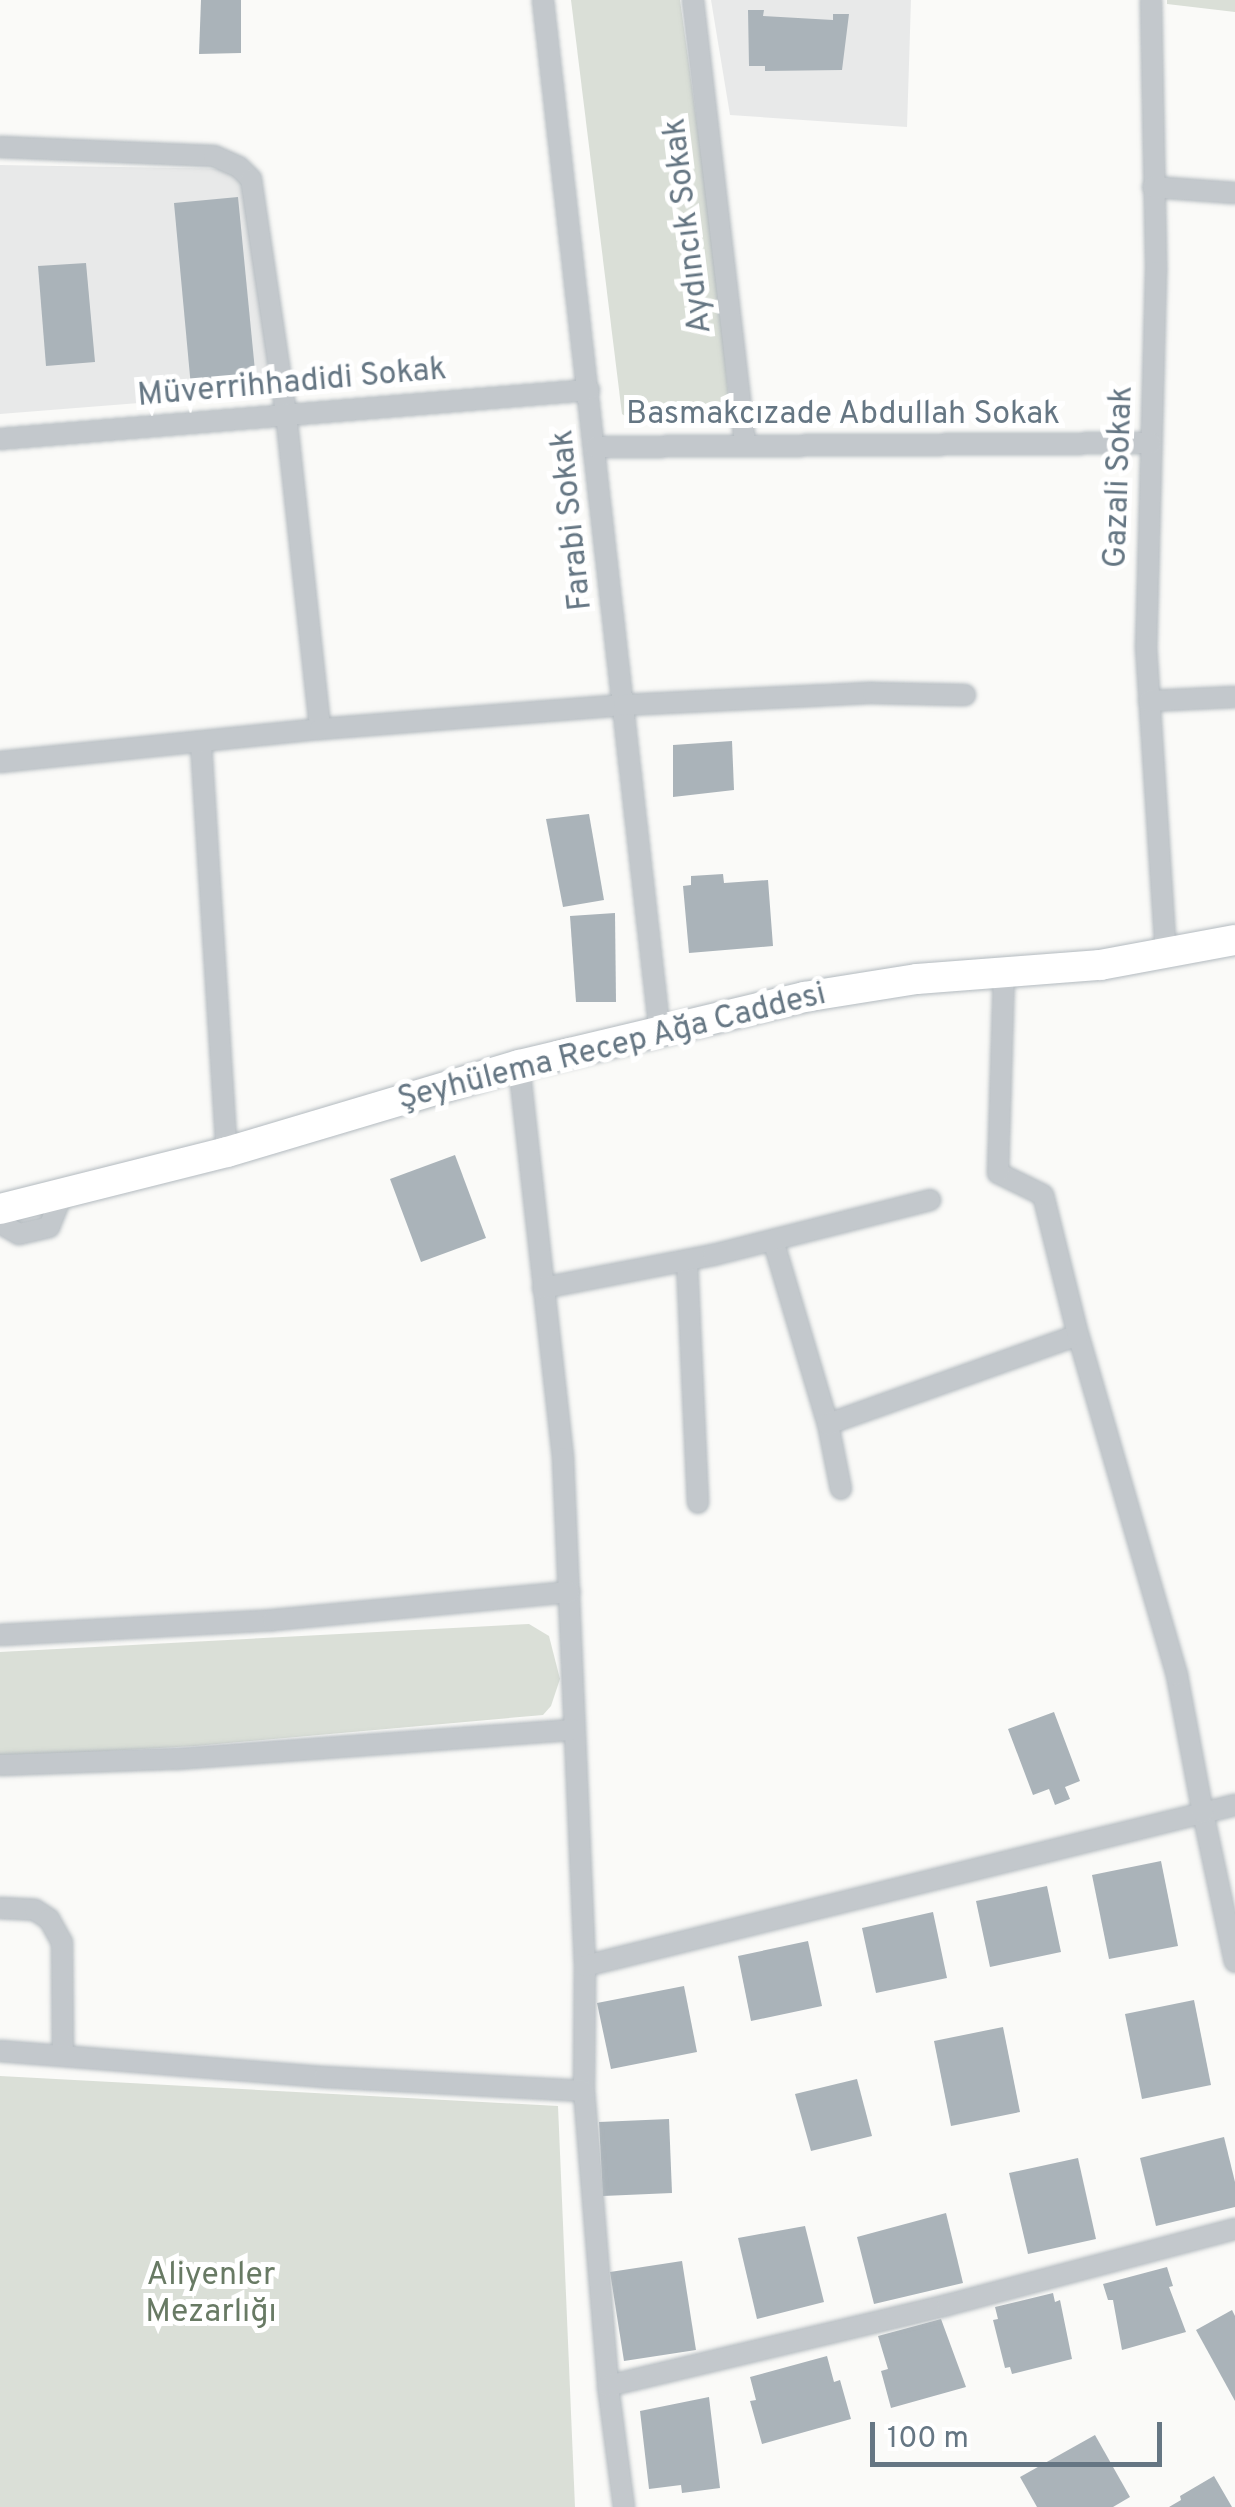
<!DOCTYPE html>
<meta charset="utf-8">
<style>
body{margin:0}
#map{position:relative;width:1235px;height:2507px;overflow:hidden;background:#fafaf8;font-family:Overpass,sans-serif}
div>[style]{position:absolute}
.built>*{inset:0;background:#e8e9e9}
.green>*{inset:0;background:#dadfd7}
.building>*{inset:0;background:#aab3b9}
.roads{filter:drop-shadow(0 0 2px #b3babf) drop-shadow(0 0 2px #b3babf)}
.street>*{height:20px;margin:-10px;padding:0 10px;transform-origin:10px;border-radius:10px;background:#c3c8cc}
.secondary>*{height:30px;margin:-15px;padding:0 15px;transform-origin:15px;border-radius:15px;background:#fff}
span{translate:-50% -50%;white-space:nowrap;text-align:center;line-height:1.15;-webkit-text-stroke:10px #fff;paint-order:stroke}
.street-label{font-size:32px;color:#657683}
.park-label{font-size:32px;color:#687a64}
.scale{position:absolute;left:870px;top:2422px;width:292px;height:45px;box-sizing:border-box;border:5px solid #657683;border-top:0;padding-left:12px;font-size:30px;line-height:35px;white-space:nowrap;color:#657683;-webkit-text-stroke:8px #fff;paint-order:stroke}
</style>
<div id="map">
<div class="built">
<div style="clip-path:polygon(711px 0,911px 0,907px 127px,730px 115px)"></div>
<div style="clip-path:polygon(0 165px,239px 169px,252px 180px,269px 372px,253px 394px,0 414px)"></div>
</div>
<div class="green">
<div style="clip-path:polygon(571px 0,680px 0,714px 246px,730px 410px,720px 427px,634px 422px,622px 414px)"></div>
<div style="clip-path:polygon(1167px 0,1235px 0,1235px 12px,1167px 4px)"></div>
<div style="clip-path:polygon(529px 1624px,549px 1636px,560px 1679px,551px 1706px,543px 1715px,195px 1746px,0 1757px,0 1652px)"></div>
<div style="clip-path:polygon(0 2076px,558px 2106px,575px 2507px,0 2507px)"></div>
</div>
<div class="building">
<div style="clip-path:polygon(201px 0,241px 0,241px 53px,199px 54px)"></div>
<div style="clip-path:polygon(748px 10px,764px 10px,763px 16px,833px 20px,833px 14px,849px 14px,842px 70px,765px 71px,765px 66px,749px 66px)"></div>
<div style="clip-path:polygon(238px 197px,256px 381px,191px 387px,174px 203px)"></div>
<div style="clip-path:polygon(86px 263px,95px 362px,46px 366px,38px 266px)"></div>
<div style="clip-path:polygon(732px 741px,734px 790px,673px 797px,673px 745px)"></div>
<div style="clip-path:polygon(589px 814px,604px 900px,563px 907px,546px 819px)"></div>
<div style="clip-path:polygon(723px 874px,724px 883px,768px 880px,773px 946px,689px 953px,683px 886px,691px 885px,691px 876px)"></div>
<div style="clip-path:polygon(615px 913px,616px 1002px,576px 1002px,570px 916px)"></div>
<div style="clip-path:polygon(455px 1155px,486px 1238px,421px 1262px,390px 1179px)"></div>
<div style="clip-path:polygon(1054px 1712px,1080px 1781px,1065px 1787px,1070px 1799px,1055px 1805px,1049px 1789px,1033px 1795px,1008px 1729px)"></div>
<div style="clip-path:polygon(1161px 1861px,1178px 1946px,1109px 1959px,1092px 1875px)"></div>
<div style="clip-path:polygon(1047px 1886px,1061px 1952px,990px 1967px,976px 1901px)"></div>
<div style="clip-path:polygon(933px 1912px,947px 1978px,876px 1993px,862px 1928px)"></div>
<div style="clip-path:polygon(808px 1941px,822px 2006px,751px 2021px,738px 1956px)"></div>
<div style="clip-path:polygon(684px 1986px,697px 2052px,611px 2069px,597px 2003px)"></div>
<div style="clip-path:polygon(1194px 2000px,1211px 2085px,1142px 2099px,1125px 2014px)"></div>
<div style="clip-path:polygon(1003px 2027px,1020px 2112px,951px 2126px,934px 2041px)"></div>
<div style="clip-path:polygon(857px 2079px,872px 2136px,811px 2151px,795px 2094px)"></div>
<div style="clip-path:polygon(669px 2119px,672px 2193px,603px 2196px,599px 2122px)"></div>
<div style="clip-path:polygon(1224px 2137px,1235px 2182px,1235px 2207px,1156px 2226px,1140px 2158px)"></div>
<div style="clip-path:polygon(1078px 2158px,1096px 2239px,1028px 2254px,1009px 2173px)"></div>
<div style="clip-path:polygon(946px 2213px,963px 2283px,874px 2304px,857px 2237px)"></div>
<div style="clip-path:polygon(805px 2226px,824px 2302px,757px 2319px,738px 2238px)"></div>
<div style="clip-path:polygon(682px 2261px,696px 2350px,624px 2361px,610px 2272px)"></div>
<div style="clip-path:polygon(1167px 2267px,1173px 2286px,1169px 2287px,1186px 2332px,1122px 2350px,1113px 2300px,1108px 2300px,1103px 2284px)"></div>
<div style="clip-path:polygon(1053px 2293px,1055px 2302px,1060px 2300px,1072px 2359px,1012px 2374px,1010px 2367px,1005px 2368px,993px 2320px,998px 2319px,995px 2307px)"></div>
<div style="clip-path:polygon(1232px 2310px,1235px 2316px,1235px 2401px,1196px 2330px)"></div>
<div style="clip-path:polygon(941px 2319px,966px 2387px,891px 2408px,881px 2371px,888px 2369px,878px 2336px)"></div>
<div style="clip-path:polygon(827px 2356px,834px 2382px,840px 2380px,851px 2419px,762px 2444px,750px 2401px,756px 2400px,750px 2377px)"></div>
<div style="clip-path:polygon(709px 2397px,720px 2488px,682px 2493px,681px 2485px,649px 2489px,640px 2411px)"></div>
<div style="clip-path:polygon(1095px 2435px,1130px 2497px,1113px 2507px,1037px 2507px,1020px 2477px)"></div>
<div style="clip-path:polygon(1214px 2476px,1232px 2507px,1169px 2507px,1181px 2500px,1180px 2496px)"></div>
</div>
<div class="roads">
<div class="street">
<div style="left:543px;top:0;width:1040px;rotate:83.54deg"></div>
<div style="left:693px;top:0;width:448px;rotate:83.3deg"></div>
<div style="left:1151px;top:0;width:272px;rotate:88.9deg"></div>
<div style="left:1156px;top:272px;width:374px;rotate:91.5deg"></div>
<div style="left:1146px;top:646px;width:310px;rotate:86.3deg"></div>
<div style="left:0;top:147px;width:214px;rotate:2.4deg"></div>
<div style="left:214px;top:156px;width:27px;rotate:24deg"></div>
<div style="left:239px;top:167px;width:17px;rotate:45deg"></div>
<div style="left:251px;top:179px;width:238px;rotate:81.5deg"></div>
<div style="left:286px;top:414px;width:317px;rotate:83.8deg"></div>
<div style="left:1153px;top:187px;width:82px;rotate:4.2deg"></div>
<div style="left:0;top:439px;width:591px;rotate:-4.76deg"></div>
<div style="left:595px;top:447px;width:556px;rotate:-0.41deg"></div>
<div style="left:1149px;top:701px;width:86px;rotate:-2.7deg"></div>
<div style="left:201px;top:743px;width:410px;rotate:86.4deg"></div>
<div style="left:0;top:762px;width:322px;rotate:-5.9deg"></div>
<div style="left:320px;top:729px;width:305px;rotate:-4.5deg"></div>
<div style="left:624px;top:705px;width:249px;rotate:-2.8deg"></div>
<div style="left:873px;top:693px;width:92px;rotate:1.2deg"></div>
<div style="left:519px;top:1065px;width:395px;rotate:83.6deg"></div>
<div style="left:563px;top:1458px;width:508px;rotate:87.52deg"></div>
<div style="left:585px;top:1966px;width:125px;rotate:90.5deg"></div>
<div style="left:584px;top:2091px;width:296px;rotate:85.3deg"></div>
<div style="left:608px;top:2386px;width:122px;rotate:82.5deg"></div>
<div style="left:0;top:1223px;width:22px;rotate:30deg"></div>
<div style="left:19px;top:1234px;width:31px;rotate:-13deg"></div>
<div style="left:49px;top:1227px;width:38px;rotate:-68deg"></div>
<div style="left:773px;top:1240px;width:192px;rotate:73.4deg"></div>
<div style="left:828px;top:1424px;width:66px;rotate:78.7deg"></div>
<div style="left:687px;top:1261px;width:242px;rotate:87.4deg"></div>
<div style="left:543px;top:1288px;width:173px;rotate:-11deg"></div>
<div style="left:713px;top:1255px;width:224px;rotate:-14.2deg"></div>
<div style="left:828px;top:1424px;width:265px;rotate:-19.6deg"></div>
<div style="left:0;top:1635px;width:273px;rotate:-3.1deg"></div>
<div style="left:273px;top:1620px;width:298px;rotate:-5.4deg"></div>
<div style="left:0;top:1765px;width:176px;rotate:-2deg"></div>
<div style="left:176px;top:1759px;width:399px;rotate:-4.2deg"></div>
<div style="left:1235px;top:1805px;width:33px;rotate:166deg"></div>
<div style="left:1203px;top:1813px;width:152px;rotate:77.9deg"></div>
<div style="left:0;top:1908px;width:35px;rotate:3deg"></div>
<div style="left:35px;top:1910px;width:17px;rotate:33deg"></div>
<div style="left:49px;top:1919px;width:26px;rotate:61deg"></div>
<div style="left:62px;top:1942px;width:112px;rotate:89.5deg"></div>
<div style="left:585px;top:1966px;width:637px;rotate:-13.91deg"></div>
<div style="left:1203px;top:1813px;width:140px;rotate:-100.7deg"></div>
<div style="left:1177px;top:1675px;width:354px;rotate:-106.2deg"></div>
<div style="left:1078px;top:1335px;width:144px;rotate:-104deg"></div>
<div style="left:1043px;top:1195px;width:50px;rotate:-153.9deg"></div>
<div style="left:998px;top:1173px;width:199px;rotate:-88.3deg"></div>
<div style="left:0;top:2051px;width:325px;rotate:4.6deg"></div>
<div style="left:324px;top:2077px;width:260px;rotate:3.1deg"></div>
<div style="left:608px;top:2386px;width:349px;rotate:-13.4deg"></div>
<div style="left:947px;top:2305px;width:298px;rotate:-14.8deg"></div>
</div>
<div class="secondary">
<div style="left:0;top:1209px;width:234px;rotate:-14.1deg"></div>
<div style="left:227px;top:1152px;width:305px;rotate:-16.6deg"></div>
<div style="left:519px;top:1065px;width:293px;rotate:-13.4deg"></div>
<div style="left:804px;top:997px;width:114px;rotate:-9.1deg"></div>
<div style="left:917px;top:979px;width:184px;rotate:-4.4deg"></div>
<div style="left:1100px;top:965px;width:137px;rotate:-10.5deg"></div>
</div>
</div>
<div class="street-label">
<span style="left:689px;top:226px;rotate:-97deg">Aydıncık Sokak</span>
<span style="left:292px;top:384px;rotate:-5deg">Müverrihhadidi Sokak</span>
<span style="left:843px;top:415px">Basmakcızade Abdullah Sokak</span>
<span style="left:1120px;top:477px;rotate:-88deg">Gazali Sokak</span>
<span style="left:573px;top:520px;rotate:-96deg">Farabi Sokak</span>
<span style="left:612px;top:1048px;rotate:-14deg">Şeyhülema Recep Ağa Caddesi</span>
</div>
<div class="park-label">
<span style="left:211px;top:2295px">Aliyenler<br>Mezarlığı</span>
</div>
<div class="scale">100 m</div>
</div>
